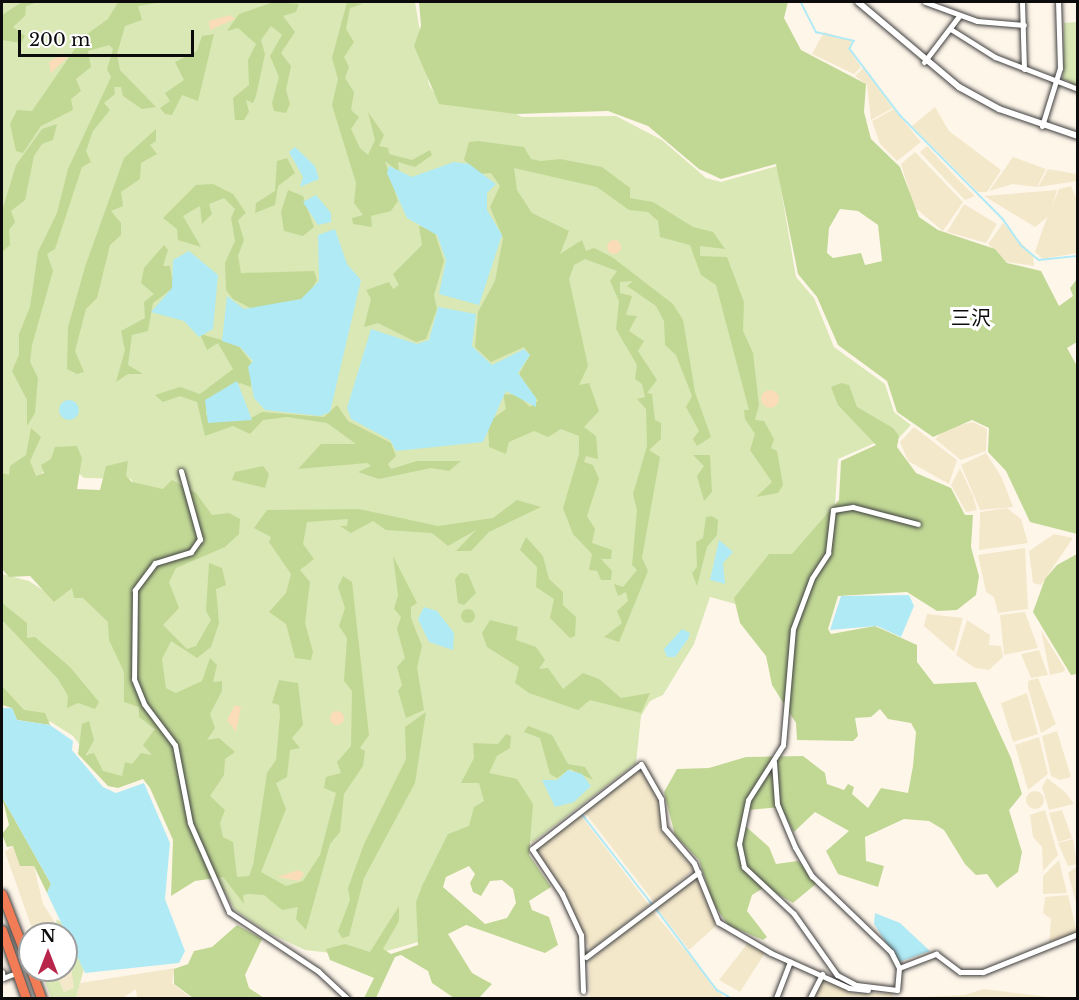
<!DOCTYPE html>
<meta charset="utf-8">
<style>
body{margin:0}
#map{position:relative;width:1079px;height:1000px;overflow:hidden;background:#fff6ea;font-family:"Libre Baskerville","Noto Sans JP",serif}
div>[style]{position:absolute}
.farmland>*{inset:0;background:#f4e8cb}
.round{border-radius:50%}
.green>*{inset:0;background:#dae8b5}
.forest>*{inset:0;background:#c1d895}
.sand>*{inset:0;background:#faddb8}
.water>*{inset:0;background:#b0eaf5}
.stream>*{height:1.5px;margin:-0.75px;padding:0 0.75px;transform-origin:0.75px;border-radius:0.75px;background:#b0eaf5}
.roads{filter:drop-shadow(0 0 2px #3f3f3f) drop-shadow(0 0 2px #3f3f3f)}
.minor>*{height:5px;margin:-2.5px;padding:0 2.5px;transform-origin:2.5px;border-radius:2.5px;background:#fff}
.tertiary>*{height:6px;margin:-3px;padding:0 3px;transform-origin:3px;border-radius:3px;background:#fff}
.motorway>*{height:9px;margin:-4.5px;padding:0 4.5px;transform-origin:4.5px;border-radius:4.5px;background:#f27c55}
span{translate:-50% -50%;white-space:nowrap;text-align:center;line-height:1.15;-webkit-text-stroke:6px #fff;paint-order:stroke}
.quarter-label{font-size:20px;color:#0c0c0c}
.frame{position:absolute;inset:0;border:3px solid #0c0c0c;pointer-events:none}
.north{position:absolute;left:18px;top:922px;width:60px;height:60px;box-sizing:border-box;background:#fff;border:2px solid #9e9e9e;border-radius:50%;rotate:0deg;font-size:16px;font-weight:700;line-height:24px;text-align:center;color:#0c0c0c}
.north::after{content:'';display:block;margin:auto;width:21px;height:27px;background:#b9264c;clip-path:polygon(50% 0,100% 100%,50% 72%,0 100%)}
.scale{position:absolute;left:18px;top:30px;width:176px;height:27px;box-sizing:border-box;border:3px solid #0c0c0c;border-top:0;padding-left:8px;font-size:18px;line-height:21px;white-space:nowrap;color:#0c0c0c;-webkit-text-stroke:4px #fff;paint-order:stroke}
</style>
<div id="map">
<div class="farmland">
<div style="clip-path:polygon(824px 32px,852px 41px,849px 49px,861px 67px,854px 74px,812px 54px)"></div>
<div style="clip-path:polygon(863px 68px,893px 108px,871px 120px,867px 85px,855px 76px)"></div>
<div style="clip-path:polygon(935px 107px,949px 131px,1001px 170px,987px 192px,978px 192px,912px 126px)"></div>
<div style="clip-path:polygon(894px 109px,921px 142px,897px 161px,880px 144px,872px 121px)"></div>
<div style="clip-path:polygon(927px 146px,953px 174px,975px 196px,965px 200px,942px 176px,920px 152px)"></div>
<div style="clip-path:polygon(915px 152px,963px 202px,943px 231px,914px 207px,901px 164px)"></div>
<div style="clip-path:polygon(1013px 157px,1046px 169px,1037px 187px,1013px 184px,989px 191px)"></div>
<div style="clip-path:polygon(1048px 169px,1077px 174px,1077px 181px,1038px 187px)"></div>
<div style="clip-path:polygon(1071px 186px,1077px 200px,1077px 253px,1043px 259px,1035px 252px,1043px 228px,1059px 189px)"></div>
<div style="clip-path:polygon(1057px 190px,1049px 216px,1035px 227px,984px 196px)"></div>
<div style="clip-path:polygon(964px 204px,997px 224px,986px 243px,947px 232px)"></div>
<div style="clip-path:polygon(1003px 223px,1033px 256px,1034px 266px,1007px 262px,988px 244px)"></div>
<div style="clip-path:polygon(973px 422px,987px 429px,986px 451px,961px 460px,935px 439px,946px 428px)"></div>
<div style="clip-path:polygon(914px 427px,957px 460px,949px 484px,908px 461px,900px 442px)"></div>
<div style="clip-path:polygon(986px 453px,1002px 478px,1013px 507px,980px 510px,961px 465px)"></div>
<div style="clip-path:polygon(960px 468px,973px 496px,977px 510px,966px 512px,951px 485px)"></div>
<div style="clip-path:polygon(1007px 508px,1021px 519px,1028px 543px,979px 550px,980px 512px)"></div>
<div style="clip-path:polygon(1054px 534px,1073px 538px,1041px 585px,1033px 583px,1029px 551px)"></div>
<div style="clip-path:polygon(1025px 548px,1028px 609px,998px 613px,994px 597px,986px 592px,978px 555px)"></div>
<div style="clip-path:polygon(1025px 612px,1038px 648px,1004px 655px,1000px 615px)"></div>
<div style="clip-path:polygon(927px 614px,963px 618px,954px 652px,924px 626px)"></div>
<div style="clip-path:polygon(967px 620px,990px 635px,989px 645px,1001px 646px,1003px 657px,989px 670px,975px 668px,956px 655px)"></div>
<div style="clip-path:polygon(1041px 630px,1065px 669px,1063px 672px,1050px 675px)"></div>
<div style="clip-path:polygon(1039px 650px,1048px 675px,1031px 678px,1021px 654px)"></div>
<div style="clip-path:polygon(1038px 678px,1056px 724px,1041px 733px,1028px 688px,1028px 681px)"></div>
<div style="clip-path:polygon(1027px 693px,1038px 734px,1013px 742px,1001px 703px)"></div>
<div style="clip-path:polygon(1057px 731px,1071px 777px,1060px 780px,1051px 776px,1042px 736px)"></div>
<div style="clip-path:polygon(1039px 737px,1048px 774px,1028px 790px,1015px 745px)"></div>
<div style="clip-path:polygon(640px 769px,661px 804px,664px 834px,694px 869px,654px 902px,583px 810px)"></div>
<div style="clip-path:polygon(1047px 778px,1065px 792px,1074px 804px,1049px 810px,1042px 787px)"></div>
<div class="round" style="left:1026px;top:791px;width:18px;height:18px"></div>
<div style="clip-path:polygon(1045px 810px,1058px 855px,1043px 871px,1042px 847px,1033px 837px,1030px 815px)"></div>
<div style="clip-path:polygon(1062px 810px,1072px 838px,1058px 842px,1049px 813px)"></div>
<div style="clip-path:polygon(579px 813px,649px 905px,590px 950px,568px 898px,535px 848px)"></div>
<div style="clip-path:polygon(1073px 839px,1077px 864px,1068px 866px,1058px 843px)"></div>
<div style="clip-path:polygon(13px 846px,34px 866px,43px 904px,56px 924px,54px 934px,35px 934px,31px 926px,5px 852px)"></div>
<div style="clip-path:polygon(1059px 860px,1067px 893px,1043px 894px,1043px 876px)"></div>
<div style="clip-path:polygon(1077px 866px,1078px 866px,1077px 907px,1068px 873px)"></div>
<div style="clip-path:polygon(697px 875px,717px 925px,689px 950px,656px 907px)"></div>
<div style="clip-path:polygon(1068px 895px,1077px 932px,1049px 943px,1051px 919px,1043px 913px,1045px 897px)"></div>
<div style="clip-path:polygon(652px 910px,723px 996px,723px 998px,590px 998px,589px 961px)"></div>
<div style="clip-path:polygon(747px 944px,765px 953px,740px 992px,719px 980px)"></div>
<div style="clip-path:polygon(70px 947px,77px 959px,74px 989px,64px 992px,55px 970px,66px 970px)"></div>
<div style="clip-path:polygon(175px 968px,172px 983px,191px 998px,137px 998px,136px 989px,123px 998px,76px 998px,80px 983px)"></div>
<div style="clip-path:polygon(822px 979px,853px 993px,892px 993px,894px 998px,812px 998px)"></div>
<div style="clip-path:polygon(984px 989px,1056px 998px,899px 998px,964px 995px)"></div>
</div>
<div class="green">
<div style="clip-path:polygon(2px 2px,415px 2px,429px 85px,437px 97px,483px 97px,522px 117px,616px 116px,662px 140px,706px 178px,721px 182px,777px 166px,796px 277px,814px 298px,834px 347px,885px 384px,894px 412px,911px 425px,895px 442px,875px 443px,838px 459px,833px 535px,739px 605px,710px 597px,694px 644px,663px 695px,650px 701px,641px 716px,636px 763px,533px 842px,471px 827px,457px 833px,418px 942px,366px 957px,305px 950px,269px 933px,235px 910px,155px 774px,122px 779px,102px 773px,73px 736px,51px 722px,22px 719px,2px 692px,2px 574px,29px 581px,52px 596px,139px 494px,131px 479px,84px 478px,68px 464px,47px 467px,39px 477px,2px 478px)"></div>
<div style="clip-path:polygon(1077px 22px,1077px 86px,1063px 79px,1064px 23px)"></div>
<div style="clip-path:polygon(57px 919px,68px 928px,85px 965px,76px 998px,51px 998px,41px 970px,55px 970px,64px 992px,74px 988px,71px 966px,77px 959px,66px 949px,66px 934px,54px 934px)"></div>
</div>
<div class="forest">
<div style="clip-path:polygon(22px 2px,38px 2px,26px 6px,25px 16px,13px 27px,25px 36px,21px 43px,2px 40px,2px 15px)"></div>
<div style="clip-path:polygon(118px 2px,163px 2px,138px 6px,142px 20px,125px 26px,117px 54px,120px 70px,156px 107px,142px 109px,123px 96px,121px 87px,114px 87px,115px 94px,104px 103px,110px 110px,93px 131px,86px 151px,91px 162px,82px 167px,55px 249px,47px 254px,53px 271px,32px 345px,30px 362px,38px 378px,35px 413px,27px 426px,27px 400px,12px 371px,19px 355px,19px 334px,30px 307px,38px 252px,57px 213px,68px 169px,111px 77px,107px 69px,113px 49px,109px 45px,88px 51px,91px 67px,76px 79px,81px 91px,71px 99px,73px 110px,41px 126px,23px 153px,16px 151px,10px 124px,17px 110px,32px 111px,83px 37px,108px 19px)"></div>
<div style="clip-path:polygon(274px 2px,299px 4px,296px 12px,283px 16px,295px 32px,281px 53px,291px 66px,286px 90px,290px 104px,286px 113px,274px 111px,272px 103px,279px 77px,270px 56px,282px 35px,271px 26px,261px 40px,265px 54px,256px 96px,253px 103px,246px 100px,249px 112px,244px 120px,235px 120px,233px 98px,249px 85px,248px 60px,256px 44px,238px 28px,227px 31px,239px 14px)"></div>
<div style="clip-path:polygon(347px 2px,363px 4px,350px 8px,346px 29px,354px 42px,344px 57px,349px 67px,345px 78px,354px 92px,351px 110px,359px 117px,351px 129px,360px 148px,368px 155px,375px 140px,368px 112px,384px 135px,379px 146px,388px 148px,389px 154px,412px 160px,430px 150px,432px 155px,415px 167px,398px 162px,399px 172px,385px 161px,398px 201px,391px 211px,371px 216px,372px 227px,353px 224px,352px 218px,363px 215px,354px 203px,356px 183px,332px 105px,338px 79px,332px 58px)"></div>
<div style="clip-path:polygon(evenodd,419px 2px,788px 2px,784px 18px,801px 50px,866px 84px,864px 112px,871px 139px,900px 167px,919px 217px,938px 230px,995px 249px,1007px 263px,1041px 271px,1059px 306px,1073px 296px,1070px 288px,1077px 279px,1077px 342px,1067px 348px,1077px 366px,1077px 534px,1030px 522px,1006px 471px,988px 452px,989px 428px,972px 420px,933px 437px,897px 412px,887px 381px,838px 345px,817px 297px,798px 274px,776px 164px,721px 179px,699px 169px,648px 126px,608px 111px,516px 114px,439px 104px,414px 46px,421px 26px,419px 2px,840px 209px,858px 211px,878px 225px,882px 261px,865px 265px,861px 253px,833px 258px,827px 253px,829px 228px,840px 209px)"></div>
<div style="clip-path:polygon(214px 34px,198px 101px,182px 95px,172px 115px,165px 114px,160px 108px,170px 101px,165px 93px,184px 80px,175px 62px,197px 51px,202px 36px)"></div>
<div style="clip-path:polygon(57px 124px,53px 140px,42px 144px,34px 156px,25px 200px,11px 211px,15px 222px,9px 230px,10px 245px,2px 252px,3px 208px,16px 165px,42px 129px)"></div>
<div style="clip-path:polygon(156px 129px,156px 141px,150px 145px,157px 154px,141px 163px,140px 179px,121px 192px,123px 206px,111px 211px,121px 223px,121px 235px,110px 245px,97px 298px,86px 309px,75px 351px,84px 372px,77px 374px,67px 369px,68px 327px,85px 267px,124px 158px)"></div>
<div style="clip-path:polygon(478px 141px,524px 147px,531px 159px,541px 161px,560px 159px,602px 167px,630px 188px,630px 198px,653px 202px,693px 227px,713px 232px,725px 249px,700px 246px,700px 256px,727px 257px,744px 302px,743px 331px,753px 353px,759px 405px,755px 420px,764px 421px,774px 439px,771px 448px,777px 451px,783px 485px,778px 493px,756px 497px,772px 482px,750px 450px,755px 434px,745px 419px,744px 410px,749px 410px,716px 285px,701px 275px,690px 245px,660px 237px,658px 221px,648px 212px,629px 210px,597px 187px,514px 168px,517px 190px,532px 213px,569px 231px,560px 254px,582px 240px,586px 251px,594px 248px,612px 257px,673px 304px,683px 320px,695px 392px,711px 437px,697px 446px,693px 439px,699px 431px,686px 407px,692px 396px,676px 355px,665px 345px,664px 321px,656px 306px,627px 286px,633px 281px,620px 282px,620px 293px,632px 296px,626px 315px,637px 316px,629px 331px,644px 341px,638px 351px,657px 380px,647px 393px,652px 394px,655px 420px,661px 423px,661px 439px,649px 450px,660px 457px,642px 558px,648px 571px,619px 642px,604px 637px,622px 623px,617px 611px,628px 601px,626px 592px,618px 596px,614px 584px,623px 587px,637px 570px,632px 565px,637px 510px,633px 494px,647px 446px,646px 409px,637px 399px,645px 397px,642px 384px,635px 379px,637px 365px,616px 329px,619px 301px,610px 281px,617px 271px,585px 259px,574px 265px,569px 279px,588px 366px,579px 385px,589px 383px,599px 411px,584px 427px,596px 436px,598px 459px,586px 456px,584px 462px,593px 465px,599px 479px,587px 516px,595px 529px,592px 543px,612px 550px,611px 559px,601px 559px,612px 571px,611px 580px,601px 580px,597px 571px,589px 570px,592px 554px,573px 534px,563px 508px,579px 454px,579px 436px,561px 429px,548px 437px,534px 431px,509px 442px,506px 454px,489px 447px,488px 422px,506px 409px,503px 394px,518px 395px,530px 407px,538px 401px,519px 374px,530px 355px,524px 347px,491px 362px,475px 347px,478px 312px,495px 281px,503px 238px,490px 207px,500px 186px,491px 173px,480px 174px,464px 160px,469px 142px)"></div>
<div style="clip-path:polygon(287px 158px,295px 173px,278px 186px,275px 205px,255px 213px,256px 203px,275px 191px,277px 161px)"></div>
<div style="clip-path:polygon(213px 184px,233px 194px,246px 213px,238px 220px,244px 240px,238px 256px,241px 273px,314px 271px,317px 280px,308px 295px,293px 305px,256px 311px,233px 299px,226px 290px,225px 263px,235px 241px,231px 218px,235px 209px,224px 198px,209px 204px,212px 214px,202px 224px,200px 206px,183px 216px,201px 247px,178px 240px,177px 229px,163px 218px,196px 185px)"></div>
<div style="clip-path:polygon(288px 190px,303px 196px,314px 227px,303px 236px,284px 231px,281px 212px)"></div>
<div style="clip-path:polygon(419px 226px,434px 230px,444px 261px,434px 295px,437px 309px,426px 339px,416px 342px,378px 323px,364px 327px,371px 299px,366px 290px,389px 282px,393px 289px,399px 285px,393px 274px,422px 245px)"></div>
<div style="clip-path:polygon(164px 245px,168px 250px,163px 266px,170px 266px,172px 278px,181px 282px,153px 303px,148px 331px,132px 335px,128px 365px,143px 374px,128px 374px,116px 382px,125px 350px,121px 331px,145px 318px,144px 302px,154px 294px,141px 283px,144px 268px)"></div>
<div style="clip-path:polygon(200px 334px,237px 344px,251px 362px,251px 387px,240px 383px,207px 399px,206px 415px,249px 419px,262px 412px,324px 417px,337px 405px,348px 421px,391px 443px,396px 456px,388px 464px,391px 469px,417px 461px,461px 461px,449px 471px,431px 468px,379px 479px,358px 472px,371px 466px,367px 463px,298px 469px,321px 444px,356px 444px,327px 423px,287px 417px,263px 420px,250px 434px,233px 426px,205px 436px,197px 402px,180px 396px,163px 402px,155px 395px,180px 387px,200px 394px,233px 369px,218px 343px,207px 350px)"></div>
<div style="clip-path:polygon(841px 383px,849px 385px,857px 407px,893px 428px,899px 436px,897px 447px,916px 473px,951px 488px,965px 515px,973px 515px,971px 547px,979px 576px,976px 595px,957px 610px,937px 611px,907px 592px,838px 596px,828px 629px,831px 634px,875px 626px,917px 645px,917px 662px,934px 684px,976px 682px,1011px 758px,1022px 794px,1009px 810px,1022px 852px,1018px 872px,997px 888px,987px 874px,976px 875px,965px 864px,944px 830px,929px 821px,904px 819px,865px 837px,866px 861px,884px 866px,878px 887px,838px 874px,826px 851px,849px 831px,815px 812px,794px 832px,780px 807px,748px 810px,744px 825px,769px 847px,776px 864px,798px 861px,817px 883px,793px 903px,765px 887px,752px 895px,747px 911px,767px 937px,763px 940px,728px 925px,713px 903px,699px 860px,675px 835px,664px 792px,677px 769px,709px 768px,746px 757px,803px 756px,825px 773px,827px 784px,844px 790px,848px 784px,854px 787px,852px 794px,868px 808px,881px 788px,908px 793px,913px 766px,916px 732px,911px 723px,888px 719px,880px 709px,871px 717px,855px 718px,858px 736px,853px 741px,797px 740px,796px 723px,772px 685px,766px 656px,740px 623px,734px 598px,769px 554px,792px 554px,839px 500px,841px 461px,876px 445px,838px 405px,831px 387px)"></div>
<div style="clip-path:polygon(31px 428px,41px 437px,30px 461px,36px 476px,44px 473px,41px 465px,51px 459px,55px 447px,77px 446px,82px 458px,77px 489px,100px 490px,106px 466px,128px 461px,126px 476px,132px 482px,163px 489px,172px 480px,196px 493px,212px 515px,229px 513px,240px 519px,239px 534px,225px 547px,176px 568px,169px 582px,179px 608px,163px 625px,187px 649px,196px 646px,211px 620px,206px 611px,209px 563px,222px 568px,226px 585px,216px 589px,219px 623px,211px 647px,197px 658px,171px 641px,162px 659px,166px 688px,176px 693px,202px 681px,210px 658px,217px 665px,213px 682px,222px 681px,222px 691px,210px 714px,215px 728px,207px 740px,219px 738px,235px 752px,225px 759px,224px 775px,210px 796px,225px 810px,220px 823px,223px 837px,233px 842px,237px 877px,249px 876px,253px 865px,267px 773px,276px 760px,280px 715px,279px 705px,272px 703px,279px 680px,298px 683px,303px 725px,292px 738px,300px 748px,290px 750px,287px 777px,276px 783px,286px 809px,261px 872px,286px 886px,303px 881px,320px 855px,336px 793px,324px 788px,326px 777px,341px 773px,337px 762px,351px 746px,352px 691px,344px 681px,347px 638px,339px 626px,345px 608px,338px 587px,343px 576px,352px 582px,369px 735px,360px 748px,365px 751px,363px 766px,344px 794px,340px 832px,330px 844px,306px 930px,296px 919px,298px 907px,282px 910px,264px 895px,249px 894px,243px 895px,244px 904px,223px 877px,195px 881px,171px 896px,173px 840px,150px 788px,143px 779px,118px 788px,108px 786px,78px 754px,82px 724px,89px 721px,94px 740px,86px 755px,94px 753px,103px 771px,122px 776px,125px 762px,132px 764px,141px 753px,152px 755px,143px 745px,155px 729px,139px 717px,139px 707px,124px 702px,124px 672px,109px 640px,108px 622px,83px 598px,74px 598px,72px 588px,54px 602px,30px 576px,9px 577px,2px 569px,2px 473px,9px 475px,10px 466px,26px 455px)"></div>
<div style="clip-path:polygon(693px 455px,710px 455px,712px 492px,704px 501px,697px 476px,704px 466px)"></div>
<div style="clip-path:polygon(263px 466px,269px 474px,265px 488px,232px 480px,235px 472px)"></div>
<div style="clip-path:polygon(517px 500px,541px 507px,489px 532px,471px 551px,456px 551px,476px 530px,448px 546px,432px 533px,386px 530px,373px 521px,351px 533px,340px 526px,347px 526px,348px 519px,307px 522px,303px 544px,314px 559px,300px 570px,310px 582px,305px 623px,313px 652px,311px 660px,295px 658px,286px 624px,269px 612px,286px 593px,291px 574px,269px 542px,271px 537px,254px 528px,267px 510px,359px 509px,438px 526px,493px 518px)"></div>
<div style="clip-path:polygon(712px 516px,718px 520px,717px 535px,707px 547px,697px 586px,692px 573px,697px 567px,696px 542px,703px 538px,706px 517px)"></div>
<div style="clip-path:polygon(526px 537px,543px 556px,549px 579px,563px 592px,563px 605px,576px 617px,575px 636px,570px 638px,550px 618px,554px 599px,536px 587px,537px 567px,520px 550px)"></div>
<div style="clip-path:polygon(1077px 554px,1077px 674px,1071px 675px,1033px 612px,1045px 579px,1057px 565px)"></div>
<div style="clip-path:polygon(393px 556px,417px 603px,411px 607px,411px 618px,422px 646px,417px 668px,424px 710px,406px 718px,398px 691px,402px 685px,397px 667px,405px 658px,397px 629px,401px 617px,394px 609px,398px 595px)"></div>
<div style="clip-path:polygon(460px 573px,468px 574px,476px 593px,464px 605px,458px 603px,455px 579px)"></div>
<div style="clip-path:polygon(2px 603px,27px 623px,27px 638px,35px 637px,70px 667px,99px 702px,95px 709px,78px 703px,67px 708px,68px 696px,58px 679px,2px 620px)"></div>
<div class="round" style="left:461px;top:609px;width:14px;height:14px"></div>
<div style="clip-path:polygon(490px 620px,518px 627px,516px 640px,536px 647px,545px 660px,539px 669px,548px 668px,563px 689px,583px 673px,599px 679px,621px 698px,650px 693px,641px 713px,590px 700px,578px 710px,529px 693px,515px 683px,519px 667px,487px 647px,482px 633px)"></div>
<div style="clip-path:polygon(2px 686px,24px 710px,45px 713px,50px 725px,17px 720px,12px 708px,2px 705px)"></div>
<div style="clip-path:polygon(426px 712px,415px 783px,364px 878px,349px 936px,342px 938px,338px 931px,350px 900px,348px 888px,364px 844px,406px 759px,405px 727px)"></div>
<div style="clip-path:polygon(528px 726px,552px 735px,568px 764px,585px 767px,593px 780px,570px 769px,557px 778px,550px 774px,540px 738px,524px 732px)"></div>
<div style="clip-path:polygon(evenodd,506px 734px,511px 736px,510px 748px,497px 756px,489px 773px,517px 779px,533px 804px,529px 855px,551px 887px,529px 901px,532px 910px,549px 917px,558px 945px,545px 953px,466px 925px,448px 934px,472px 973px,492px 984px,479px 998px,454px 998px,432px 983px,428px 971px,401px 955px,395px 957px,376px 998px,364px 998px,374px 978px,330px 960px,326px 949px,345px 944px,370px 952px,399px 906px,399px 921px,383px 949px,391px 954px,418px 945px,416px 902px,422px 886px,448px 834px,469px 826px,474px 807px,484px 801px,479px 783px,461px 783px,474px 758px,473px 743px,498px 744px,506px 734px,469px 866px,475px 874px,470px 883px,473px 892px,481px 896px,490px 881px,502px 880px,513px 889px,516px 903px,507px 918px,485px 924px,443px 887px,446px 877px,469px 866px)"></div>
<div style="clip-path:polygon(2px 797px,51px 884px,47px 893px,34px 866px,20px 866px,13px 846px,7px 847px,2px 834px,9px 825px)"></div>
<div style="clip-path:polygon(237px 925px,262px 939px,245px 975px,249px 988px,264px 998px,193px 998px,174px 984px,174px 969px,188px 964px,194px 951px,212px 947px)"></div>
</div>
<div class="sand">
<div style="clip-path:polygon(230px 15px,235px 19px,210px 30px,209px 21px)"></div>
<div style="clip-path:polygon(63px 53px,68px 57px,51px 73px,49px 62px)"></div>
<div class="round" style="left:607px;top:240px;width:14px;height:14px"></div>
<div class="round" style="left:761px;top:390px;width:18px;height:18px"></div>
<div style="clip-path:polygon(235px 705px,241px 707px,236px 732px,227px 720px)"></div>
<div class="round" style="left:330px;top:711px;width:14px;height:14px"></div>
<div style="clip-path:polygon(299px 870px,304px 874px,299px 881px,277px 877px)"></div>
</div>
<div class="water">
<div style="clip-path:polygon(295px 147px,315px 166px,319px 179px,300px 187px,303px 177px,289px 152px)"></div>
<div style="clip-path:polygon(454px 162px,469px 164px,496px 184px,487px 193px,487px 210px,502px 235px,479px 305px,439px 294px,446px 260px,437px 235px,407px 218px,387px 173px,389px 166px,412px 177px)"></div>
<div style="clip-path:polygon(316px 195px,331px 213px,331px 222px,318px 225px,303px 202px)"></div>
<div style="clip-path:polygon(335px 229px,347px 264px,361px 280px,330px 412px,320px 416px,265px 410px,254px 398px,248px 367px,253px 361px,240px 347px,222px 341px,227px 296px,244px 309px,301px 299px,319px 281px,318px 235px)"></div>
<div style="clip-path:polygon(189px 251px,218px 275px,213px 329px,199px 337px,184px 321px,151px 312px,172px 288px,173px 260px)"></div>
<div style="clip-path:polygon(438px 307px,476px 314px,472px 346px,492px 365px,524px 349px,530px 355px,518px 373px,536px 398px,536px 407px,506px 391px,483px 442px,396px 451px,390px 440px,351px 419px,347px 408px,371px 329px,417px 344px,429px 340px)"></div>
<div style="clip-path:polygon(237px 381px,252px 420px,208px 423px,205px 400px)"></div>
<div class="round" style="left:59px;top:400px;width:20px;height:20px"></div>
<div style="clip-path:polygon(719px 540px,733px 552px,723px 563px,725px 584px,710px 580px)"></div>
<div style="clip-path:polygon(909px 595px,914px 606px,901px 637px,877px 626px,830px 630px,841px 596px)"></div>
<div style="clip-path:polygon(424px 607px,437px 611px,454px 633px,453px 650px,429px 642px,418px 619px)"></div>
<div style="clip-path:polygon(682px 629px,690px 633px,688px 639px,675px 657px,667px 657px,664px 649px)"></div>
<div style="clip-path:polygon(2px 708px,12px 708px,17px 720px,50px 725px,73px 741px,72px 750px,103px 787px,116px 793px,144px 783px,170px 843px,165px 899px,185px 951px,179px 963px,85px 973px,47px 893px,51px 884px,2px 797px)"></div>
<div style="clip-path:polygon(568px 770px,582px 774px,591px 786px,574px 802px,555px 807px,542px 780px,557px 780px)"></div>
<div style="clip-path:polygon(875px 913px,900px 923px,930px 951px,899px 962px,874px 924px)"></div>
</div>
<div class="stream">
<div style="left:801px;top:2px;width:34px;rotate:63deg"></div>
<div style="left:816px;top:32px;width:39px;rotate:13deg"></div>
<div style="left:854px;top:41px;width:9px;rotate:117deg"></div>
<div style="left:850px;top:49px;width:83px;rotate:52.9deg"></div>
<div style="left:900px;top:115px;width:146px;rotate:45.3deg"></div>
<div style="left:1003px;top:219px;width:32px;rotate:55deg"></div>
<div style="left:1021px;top:245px;width:23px;rotate:40deg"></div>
<div style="left:1039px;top:260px;width:39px;rotate:-6deg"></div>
<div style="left:582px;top:814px;width:114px;rotate:52.1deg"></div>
<div style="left:655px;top:907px;width:104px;rotate:53.2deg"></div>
<div style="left:717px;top:990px;width:16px;rotate:30deg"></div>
</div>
<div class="roads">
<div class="minor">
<div style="left:925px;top:2px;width:55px;rotate:20.1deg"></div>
<div style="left:977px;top:21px;width:47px;rotate:4.9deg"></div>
<div style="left:1022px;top:2px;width:67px;rotate:88.3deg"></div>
<div style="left:952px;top:30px;width:51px;rotate:32.1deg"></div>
<div style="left:995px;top:57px;width:89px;rotate:21.1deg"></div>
<div style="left:924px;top:62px;width:58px;rotate:-52.7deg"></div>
<div style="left:1042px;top:126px;width:61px;rotate:-72.8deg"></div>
<div style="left:1060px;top:68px;width:66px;rotate:-91.7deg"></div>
<div style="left:181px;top:471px;width:71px;rotate:74.4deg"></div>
<div style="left:200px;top:539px;width:16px;rotate:125deg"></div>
<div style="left:191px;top:552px;width:38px;rotate:163deg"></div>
<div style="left:155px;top:563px;width:34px;rotate:127deg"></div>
<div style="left:135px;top:590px;width:89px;rotate:90.6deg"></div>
<div style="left:134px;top:679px;width:27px;rotate:68deg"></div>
<div style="left:144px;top:704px;width:51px;rotate:52.9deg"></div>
<div style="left:175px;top:745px;width:79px;rotate:79.1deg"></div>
<div style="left:190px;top:823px;width:97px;rotate:66.3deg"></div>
<div style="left:229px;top:912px;width:107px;rotate:33.5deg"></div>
<div style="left:318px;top:971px;width:40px;rotate:43deg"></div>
<div style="left:774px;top:762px;width:42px;rotate:85.9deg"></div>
<div style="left:777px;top:804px;width:47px;rotate:67.3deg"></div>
<div style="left:795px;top:847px;width:34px;rotate:60deg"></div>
<div style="left:812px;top:876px;width:110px;rotate:43.9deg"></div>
<div style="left:891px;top:952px;width:18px;rotate:63deg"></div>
<div style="left:899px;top:968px;width:22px;rotate:95deg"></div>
<div style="left:897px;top:990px;width:41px;rotate:-173deg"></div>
<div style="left:856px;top:985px;width:21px;rotate:-152deg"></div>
<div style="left:837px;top:975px;width:75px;rotate:-125.2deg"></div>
<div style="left:794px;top:914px;width:69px;rotate:-136.8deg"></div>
<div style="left:744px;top:867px;width:24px;rotate:-102deg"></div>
<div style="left:739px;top:844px;width:45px;rotate:-78.4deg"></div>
<div style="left:748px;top:800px;width:65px;rotate:-57.5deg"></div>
<div style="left:783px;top:745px;width:116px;rotate:-85.1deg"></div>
<div style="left:793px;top:629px;width:54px;rotate:-69.6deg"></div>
<div style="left:812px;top:578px;width:30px;rotate:-57deg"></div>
<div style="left:828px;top:553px;width:43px;rotate:-83.4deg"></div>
<div style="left:833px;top:510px;width:20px;rotate:-9deg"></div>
<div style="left:853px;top:507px;width:67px;rotate:14.7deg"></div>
<div style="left:586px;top:957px;width:141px;rotate:-37deg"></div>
<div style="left:899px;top:968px;width:40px;rotate:-21deg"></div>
<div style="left:936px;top:954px;width:30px;rotate:37deg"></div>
<div style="left:960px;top:972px;width:23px"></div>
<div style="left:983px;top:972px;width:102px;rotate:-21.8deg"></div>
<div style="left:2px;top:972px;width:6px;rotate:81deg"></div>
<div style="left:3px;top:978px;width:9px;rotate:-21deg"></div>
<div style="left:583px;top:991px;width:56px;rotate:-92deg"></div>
<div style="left:581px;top:935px;width:45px;rotate:-114.9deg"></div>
<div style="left:562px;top:894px;width:54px;rotate:-123.7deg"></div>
<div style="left:532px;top:849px;width:138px;rotate:-37.9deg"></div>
<div style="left:641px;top:764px;width:40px;rotate:60.3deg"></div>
<div style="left:661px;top:799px;width:29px;rotate:84deg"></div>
<div style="left:664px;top:828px;width:46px;rotate:49.4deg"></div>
<div style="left:694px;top:863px;width:64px;rotate:67.9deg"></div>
<div style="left:718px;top:922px;width:61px;rotate:30.3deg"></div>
<div style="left:771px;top:953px;width:85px;rotate:24.2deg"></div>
<div style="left:849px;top:988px;width:19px;rotate:6deg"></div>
<div style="left:776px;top:998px;width:39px;rotate:-69deg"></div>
<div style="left:810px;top:998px;width:27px;rotate:-63deg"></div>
</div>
<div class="tertiary">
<div style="left:858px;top:2px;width:132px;rotate:40.1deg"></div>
<div style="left:959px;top:87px;width:46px;rotate:28.8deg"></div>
<div style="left:999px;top:109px;width:83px;rotate:18.9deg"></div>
</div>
<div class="motorway">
<div style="left:2px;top:894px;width:78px;rotate:69deg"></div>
<div style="left:2px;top:930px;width:72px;rotate:70.6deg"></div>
<div style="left:31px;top:970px;width:30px;rotate:70deg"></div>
</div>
</div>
<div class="quarter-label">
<span style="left:971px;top:318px">三沢</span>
</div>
<div class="frame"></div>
<div class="north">N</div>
<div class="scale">200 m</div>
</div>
